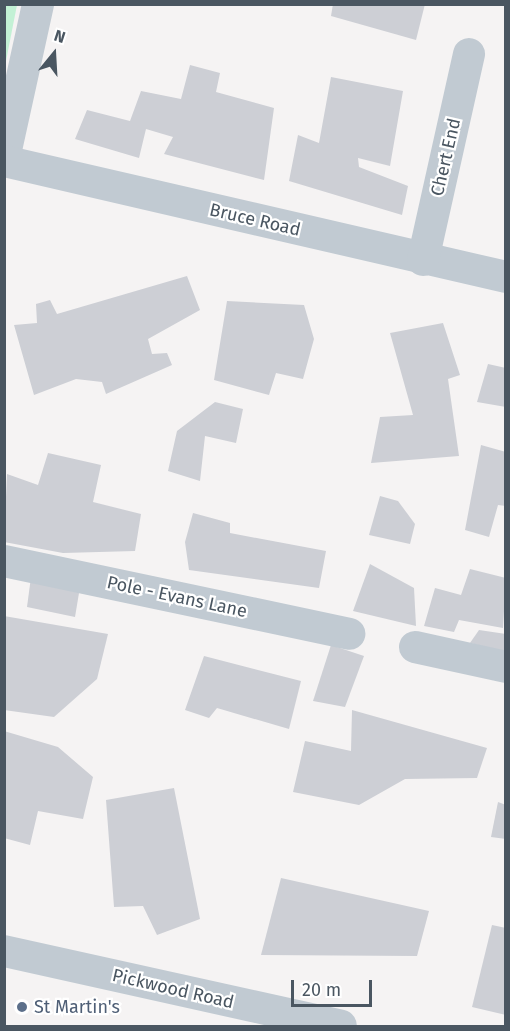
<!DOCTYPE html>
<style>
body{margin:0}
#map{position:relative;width:510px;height:1031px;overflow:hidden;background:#f5f3f3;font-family:"Fira Sans",sans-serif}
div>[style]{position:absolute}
.green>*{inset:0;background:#c3f1d5}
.building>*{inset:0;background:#cdcfd5}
.street>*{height:32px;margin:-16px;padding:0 16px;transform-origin:16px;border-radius:16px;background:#c1cad2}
.dots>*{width:16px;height:16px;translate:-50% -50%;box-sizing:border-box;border:3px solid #fff;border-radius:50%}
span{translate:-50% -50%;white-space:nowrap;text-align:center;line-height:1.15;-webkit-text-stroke:4.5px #fff;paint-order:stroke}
.street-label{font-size:18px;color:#4a5661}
.service-label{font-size:18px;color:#4e5e75}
.left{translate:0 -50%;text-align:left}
.frame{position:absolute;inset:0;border:6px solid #4a5661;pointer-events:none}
.north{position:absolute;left:24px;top:24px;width:60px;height:60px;-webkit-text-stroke:4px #fff;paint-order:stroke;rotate:18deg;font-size:16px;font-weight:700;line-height:24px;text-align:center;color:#4a5661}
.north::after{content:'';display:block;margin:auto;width:21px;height:27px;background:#4a5661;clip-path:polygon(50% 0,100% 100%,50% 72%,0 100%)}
.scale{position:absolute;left:291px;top:980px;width:81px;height:27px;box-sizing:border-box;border:3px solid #4a5661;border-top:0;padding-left:8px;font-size:18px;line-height:21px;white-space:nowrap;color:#4a5661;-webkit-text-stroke:4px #fff;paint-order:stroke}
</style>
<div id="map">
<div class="green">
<div style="clip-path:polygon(5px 4px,17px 5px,5px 66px,4px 5px)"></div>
</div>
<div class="building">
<div style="clip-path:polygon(333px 4px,425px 4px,416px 40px,331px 16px)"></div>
<div style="clip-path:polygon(190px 65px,220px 73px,216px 92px,274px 108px,264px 180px,164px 154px,173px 137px,146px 129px,139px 158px,75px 139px,87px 110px,130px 121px,141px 91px,181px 99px)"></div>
<div style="clip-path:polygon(331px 77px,403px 91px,390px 166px,358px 158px,359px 167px,408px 186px,402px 215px,289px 181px,298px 135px,319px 143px)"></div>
<div style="clip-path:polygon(187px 276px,200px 310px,148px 339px,152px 354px,167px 353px,172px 365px,106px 394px,102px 382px,76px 379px,34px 395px,14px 325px,37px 323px,36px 304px,50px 300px,57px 314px)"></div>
<div style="clip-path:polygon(227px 301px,304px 305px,314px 339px,303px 379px,276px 373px,269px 395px,214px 380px)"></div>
<div style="clip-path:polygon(443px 323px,460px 375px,448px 379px,459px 456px,371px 463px,380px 417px,413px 415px,390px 333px)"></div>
<div style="clip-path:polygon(488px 364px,506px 368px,506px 407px,477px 402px)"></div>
<div style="clip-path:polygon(215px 402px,243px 409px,236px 443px,205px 436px,200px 481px,168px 471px,177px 431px)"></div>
<div style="clip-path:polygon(481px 445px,506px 452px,506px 506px,498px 505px,489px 537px,465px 530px)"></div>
<div style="clip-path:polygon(48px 453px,101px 465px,93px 502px,141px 514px,135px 551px,63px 553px,4px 542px,7px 474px,38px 485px)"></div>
<div style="clip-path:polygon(380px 496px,398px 501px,415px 524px,410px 544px,369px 535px)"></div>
<div style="clip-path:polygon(193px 513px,230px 523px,230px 533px,326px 551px,319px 588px,189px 570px,185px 542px)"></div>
<div style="clip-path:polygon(370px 564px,414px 588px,416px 626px,353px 611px)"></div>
<div style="clip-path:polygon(470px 569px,506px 578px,503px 628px,459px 620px,454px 632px,424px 626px,435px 588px,461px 595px)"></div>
<div style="clip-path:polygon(31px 577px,80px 587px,75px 617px,27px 607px)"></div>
<div style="clip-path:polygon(4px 616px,108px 634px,97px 679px,54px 717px,4px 710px)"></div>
<div style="clip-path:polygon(479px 630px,506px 634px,506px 652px,470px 643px)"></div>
<div style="clip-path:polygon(331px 645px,364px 656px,345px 707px,313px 701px)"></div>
<div style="clip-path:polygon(204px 656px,301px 681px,289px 729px,217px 708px,209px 718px,185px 710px)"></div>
<div style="clip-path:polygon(352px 710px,487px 748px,477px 778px,405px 779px,359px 805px,293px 792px,305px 741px,351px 751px)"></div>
<div style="clip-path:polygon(4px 731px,58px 747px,93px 777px,83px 819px,38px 811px,30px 845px,4px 838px)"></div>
<div style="clip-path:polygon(174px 788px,200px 919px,157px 935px,143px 906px,114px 907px,106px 800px)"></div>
<div style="clip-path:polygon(498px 802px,506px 805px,506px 839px,491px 837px)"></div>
<div style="clip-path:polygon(281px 878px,429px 911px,417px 956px,261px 955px)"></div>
<div style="clip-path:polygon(492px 925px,506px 928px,506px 1015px,472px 1007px)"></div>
</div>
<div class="street">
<div style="left:4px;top:159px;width:159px;rotate:-77.6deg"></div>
<div style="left:4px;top:161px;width:515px;rotate:13.01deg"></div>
<div style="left:423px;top:260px;width:211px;rotate:-77.4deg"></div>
<div style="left:4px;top:561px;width:353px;rotate:11.9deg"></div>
<div style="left:415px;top:647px;width:93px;rotate:12.4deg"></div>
<div style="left:4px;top:951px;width:345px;rotate:12.5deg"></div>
</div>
<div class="dots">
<div style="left:22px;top:1007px;background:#5c6f8a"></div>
</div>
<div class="street-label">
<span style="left:446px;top:157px;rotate:-77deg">Chert End</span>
<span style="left:255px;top:220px;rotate:13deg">Bruce Road</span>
<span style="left:177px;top:597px;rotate:12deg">Pole - Evans Lane</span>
<span style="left:173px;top:989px;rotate:13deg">Pickwood Road</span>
</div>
<div class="service-label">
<span class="left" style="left:34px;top:1007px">St Martin's</span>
</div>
<div class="frame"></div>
<div class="north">N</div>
<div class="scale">20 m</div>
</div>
